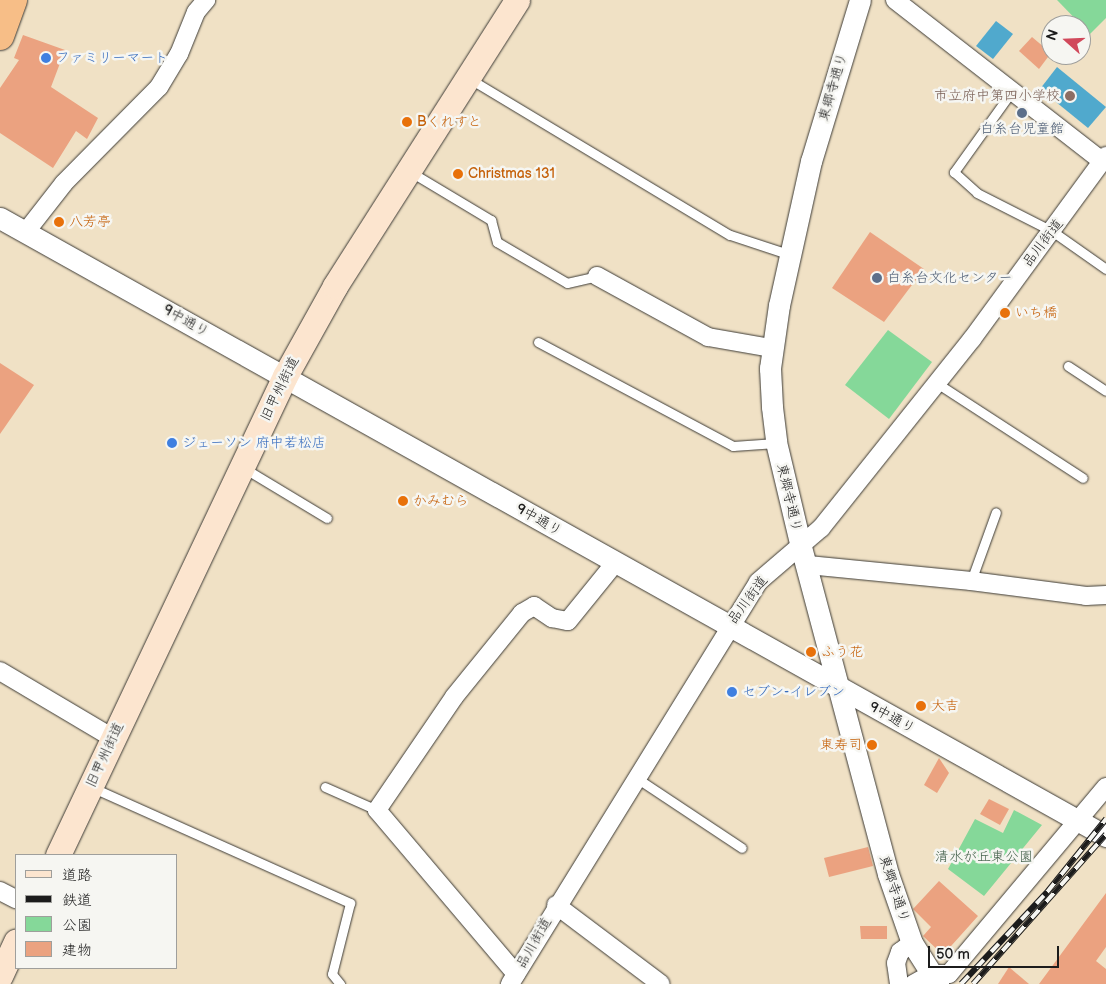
<!DOCTYPE html>
<meta charset="utf-8">
<style>
body{margin:0}
#map{position:relative;width:1106px;height:984px;overflow:hidden;background:#f0e1c5;font-family:"Balsamiq Sans","Klee One",sans-serif}
div>[style]{position:absolute}
.green>*{inset:0;background:#85d899}
.water>*{inset:0;background:#50a9cd}
.building>*{inset:0;background:#eba280}
.roads{filter:drop-shadow(0 0 1px #3c3a35) drop-shadow(0 0 1px #3c3a35)}
.service>*{height:9px;margin:-4.5px;padding:0 4.5px;transform-origin:4.5px;border-radius:4.5px;background:#fff}
.minor>*{height:18px;margin:-9px;padding:0 9px;transform-origin:9px;border-radius:9px;background:#fff}
.tertiary>*{height:21px;margin:-10.5px;padding:0 10.5px;transform-origin:10.5px;border-radius:10.5px;background:#fff}
.secondary>*{height:25px;margin:-12.5px;padding:0 12.5px;transform-origin:12.5px;border-radius:12.5px;background:#fce5cf}
.trunk>*{height:28px;margin:-14px;padding:0 14px;transform-origin:14px;border-radius:14px;background:#f7be87}
.rail>*{height:5.5px;margin-top:-2.75px;transform-origin:0;background:repeating-linear-gradient(90deg,#f6f6f2 0 11px,#1c1c1c 0 22px);box-sizing:border-box;border-block:1px solid #1c1c1c}
.dots>*{width:14px;height:14px;translate:-50% -50%;box-sizing:border-box;border:2px solid #f6f6f2;border-radius:50%}
span{translate:-50% -50%;white-space:nowrap;text-align:center;line-height:1.15;-webkit-text-stroke:5px #f6f6f2;paint-order:stroke}
.shop-label{font-size:14px;color:#366cbe}
.left{translate:0 -50%;text-align:left}
.street-label{font-size:14px;color:#1c1c1c}
.education-label{font-size:14px;color:#785e54}
.right{translate:-100% -50%;text-align:right}
.food-label{font-size:14px;color:#c56008}
.service-label{font-size:14px;color:#4e5e75}
.park-label{font-size:14px;color:#415e48}
.legend{position:absolute;left:15px;top:854px;width:162px;height:115px;box-sizing:border-box;background:#f6f6f2;border:1px solid #9f9f9c;margin:0;padding:6px 9px;list-style:none;font-size:15px;color:#1c1c1c}
.legend li{display:flex;align-items:center;gap:10px;height:25px}
.legend b{width:25px;border:1px solid #9f9f9c}
.north{position:absolute;left:1041px;top:15px;width:50px;height:50px;box-sizing:border-box;background:#f6f6f2;border:1px solid #9f9f9c;border-radius:50%;rotate:290deg;font-size:14px;font-weight:700;line-height:20px;text-align:center;color:#1c1c1c}
.north::after{content:'';display:block;margin:auto;width:18px;height:22px;background:#d1495b;clip-path:polygon(50% 0,100% 100%,50% 72%,0 100%)}
.scale{position:absolute;left:928px;top:946px;width:131px;height:22px;box-sizing:border-box;border:2px solid #1c1c1c;border-top:0;padding-left:6px;font-size:15px;line-height:18px;white-space:nowrap;color:#1c1c1c;-webkit-text-stroke:4px #f6f6f2;paint-order:stroke}
</style>
<div id="map">
<div class="green">
<div style="clip-path:polygon(1057px 0,1106px 0,1106px 18px,1090px 34px)"></div>
<div style="clip-path:polygon(888px 330px,932px 362px,889px 419px,845px 385px)"></div>
<div style="clip-path:polygon(1014px 810px,1042px 825px,984px 896px,948px 869px,975px 819px,1003px 833px)"></div>
</div>
<div class="water">
<div style="clip-path:polygon(996px 21px,1013px 34px,993px 59px,976px 46px)"></div>
<div style="clip-path:polygon(1057px 67px,1106px 107px,1088px 128px,1040px 89px)"></div>
</div>
<div class="building">
<div style="clip-path:polygon(23px 35px,65px 50px,51px 87px,98px 118px,87px 139px,76px 131px,53px 168px,0 133px,0 88px,19px 60px,14px 58px)"></div>
<div style="clip-path:polygon(1032px 37px,1051px 53px,1039px 69px,1019px 51px)"></div>
<div style="clip-path:polygon(870px 232px,924px 269px,884px 322px,832px 288px)"></div>
<div style="clip-path:polygon(0 363px,34px 385px,0 434px)"></div>
<div style="clip-path:polygon(939px 758px,949px 773px,937px 793px,924px 785px)"></div>
<div style="clip-path:polygon(989px 799px,1009px 809px,1000px 825px,980px 814px)"></div>
<div style="clip-path:polygon(868px 847px,873px 866px,829px 877px,824px 858px)"></div>
<div style="clip-path:polygon(939px 881px,978px 916px,943px 955px,923px 936px,931px 927px,913px 909px)"></div>
<div style="clip-path:polygon(1106px 893px,1106px 947px,1096px 961px,1106px 969px,1106px 984px,1039px 984px)"></div>
<div style="clip-path:polygon(860px 926px,887px 926px,887px 939px,861px 939px)"></div>
<div style="clip-path:polygon(1009px 967px,1029px 984px,998px 984px)"></div>
</div>
<div class="roads">
<div class="service">
<div style="left:470px;top:79px;width:303px;rotate:31deg"></div>
<div style="left:730px;top:235px;width:64px;rotate:18.2deg"></div>
<div style="left:1012px;top:91px;width:100px;rotate:125.6deg"></div>
<div style="left:954px;top:172px;width:31px;rotate:42deg"></div>
<div style="left:977px;top:193px;width:84px;rotate:26.9deg"></div>
<div style="left:1052px;top:231px;width:66px;rotate:35.1deg"></div>
<div style="left:409px;top:171px;width:96px;rotate:30.9deg"></div>
<div style="left:491px;top:220px;width:23px;rotate:75deg"></div>
<div style="left:497px;top:242px;width:81px;rotate:30.4deg"></div>
<div style="left:567px;top:283px;width:31px;rotate:-13deg"></div>
<div style="left:538px;top:342px;width:221px;rotate:28.1deg"></div>
<div style="left:733px;top:446px;width:43px;rotate:-4deg"></div>
<div style="left:1068px;top:366px;width:45px;rotate:33.3deg"></div>
<div style="left:935px;top:382px;width:176px;rotate:33deg"></div>
<div style="left:242px;top:467px;width:99px;rotate:31deg"></div>
<div style="left:971px;top:581px;width:73px;rotate:-70.1deg"></div>
<div style="left:635px;top:777px;width:128px;rotate:33.6deg"></div>
<div style="left:91px;top:787px;width:284px;rotate:24.1deg"></div>
<div style="left:350px;top:903px;width:73px;rotate:104.2deg"></div>
<div style="left:332px;top:974px;width:13px;rotate:51deg"></div>
<div style="left:325px;top:787px;width:57px;rotate:23.9deg"></div>
</div>
<div class="minor">
<div style="left:895px;top:0;width:264px;rotate:37.9deg"></div>
<div style="left:25px;top:233px;width:63px;rotate:-52deg"></div>
<div style="left:64px;top:183px;width:135px;rotate:-45.3deg"></div>
<div style="left:159px;top:87px;width:39px;rotate:-59deg"></div>
<div style="left:179px;top:54px;width:45px;rotate:-68deg"></div>
<div style="left:196px;top:12px;width:16px;rotate:-50deg"></div>
<div style="left:597px;top:276px;width:127px;rotate:28.8deg"></div>
<div style="left:708px;top:337px;width:64px;rotate:9.9deg"></div>
<div style="left:808px;top:565px;width:164px;rotate:5.6deg"></div>
<div style="left:971px;top:581px;width:116px;rotate:7.4deg"></div>
<div style="left:1086px;top:596px;width:20px;rotate:-3deg"></div>
<div style="left:0;top:671px;width:131px;rotate:30.7deg"></div>
<div style="left:0;top:891px;width:18px;rotate:27deg"></div>
<div style="left:556px;top:905px;width:131px;rotate:37deg"></div>
<div style="left:516px;top:974px;width:215px;rotate:-130.3deg"></div>
<div style="left:377px;top:810px;width:137px;rotate:-55.7deg"></div>
<div style="left:454px;top:697px;width:108px;rotate:-51deg"></div>
<div style="left:522px;top:613px;width:14px;rotate:-30deg"></div>
<div style="left:534px;top:606px;width:22px;rotate:34deg"></div>
<div style="left:552px;top:618px;width:16px;rotate:11deg"></div>
<div style="left:568px;top:621px;width:75px;rotate:-51deg"></div>
<div style="left:510px;top:984px;width:472px;rotate:-58.3deg"></div>
<div style="left:758px;top:582px;width:83px;rotate:-40.6deg"></div>
<div style="left:821px;top:528px;width:242px;rotate:-51.4deg"></div>
<div style="left:972px;top:339px;width:227px;rotate:-53.8deg"></div>
<div style="left:899px;top:984px;width:21px;rotate:-98deg"></div>
<div style="left:896px;top:963px;width:12px;rotate:-70deg"></div>
<div style="left:900px;top:952px;width:15px;rotate:-37deg"></div>
<div style="left:913px;top:984px;width:21px;rotate:-29deg"></div>
<div style="left:931px;top:974px;width:18px"></div>
<div style="left:949px;top:974px;width:244px;rotate:-50deg"></div>
</div>
<div class="tertiary">
<div style="left:860px;top:0;width:168px;rotate:106.9deg"></div>
<div style="left:811px;top:161px;width:148px;rotate:102.5deg"></div>
<div style="left:779px;top:305px;width:64px;rotate:98.1deg"></div>
<div style="left:770px;top:368px;width:39px;rotate:87deg"></div>
<div style="left:772px;top:407px;width:35px;rotate:83deg"></div>
<div style="left:776px;top:442px;width:108px;rotate:76.6deg"></div>
<div style="left:801px;top:547px;width:338px;rotate:75.1deg"></div>
<div style="left:888px;top:874px;width:73px;rotate:70.8deg"></div>
<div style="left:912px;top:943px;width:49px;rotate:57.6deg"></div>
<div style="left:0;top:218px;width:1267px;rotate:29.2deg"></div>
</div>
<div class="secondary">
<div style="left:58px;top:855px;width:530px;rotate:-64.64deg"></div>
<div style="left:285px;top:376px;width:103px;rotate:-60.9deg"></div>
<div style="left:335px;top:286px;width:339px;rotate:-57.5deg"></div>
<div style="left:0;top:976px;width:38px;rotate:-65deg"></div>
</div>
<div class="trunk">
<div style="left:0;top:36px;width:38px;rotate:-70deg"></div>
</div>
</div>
<div class="rail">
<div style="left:961px;top:984px;width:126px;rotate:-46.9deg"></div>
<div style="left:1047px;top:892px;width:94px;rotate:-51.1deg"></div>
<div style="left:973px;top:984px;width:200px;rotate:-48.4deg"></div>
</div>
<div class="dots">
<div style="left:46px;top:58px;background:#3f7fe0"></div>
<div style="left:1070px;top:96px;background:#8d6e63"></div>
<div style="left:1022px;top:113px;background:#5c6f8a"></div>
<div style="left:407px;top:122px;background:#e8710a"></div>
<div style="left:458px;top:174px;background:#e8710a"></div>
<div style="left:59px;top:222px;background:#e8710a"></div>
<div style="left:877px;top:278px;background:#5c6f8a"></div>
<div style="left:1005px;top:313px;background:#e8710a"></div>
<div style="left:172px;top:443px;background:#3f7fe0"></div>
<div style="left:403px;top:501px;background:#e8710a"></div>
<div style="left:811px;top:652px;background:#e8710a"></div>
<div style="left:732px;top:692px;background:#3f7fe0"></div>
<div style="left:921px;top:706px;background:#e8710a"></div>
<div style="left:872px;top:745px;background:#e8710a"></div>
</div>
<div class="shop-label">
<span class="left" style="left:56px;top:58px">ファミリーマート</span>
<span class="left" style="left:182px;top:443px">ジェーソン 府中若松店</span>
<span class="left" style="left:742px;top:692px">セブン-イレブン</span>
</div>
<div class="street-label">
<span style="left:833px;top:87px;rotate:-74deg">東郷寺通り</span>
<span style="left:1043px;top:243px;rotate:-52deg">品川街道</span>
<span style="left:186px;top:321px;rotate:29deg">9中通り</span>
<span style="left:280px;top:389px;rotate:-64deg">旧甲州街道</span>
<span style="left:789px;top:498px;rotate:77deg">東郷寺通り</span>
<span style="left:539px;top:520px;rotate:30deg">9中通り</span>
<span style="left:748px;top:600px;rotate:-53deg">品川街道</span>
<span style="left:892px;top:718px;rotate:29deg">9中通り</span>
<span style="left:105px;top:755px;rotate:-65deg">旧甲州街道</span>
<span style="left:894px;top:889px;rotate:72deg">東郷寺通り</span>
<span style="left:534px;top:943px;rotate:-60deg">品川街道</span>
</div>
<div class="education-label">
<span class="right" style="left:1060px;top:96px">市立府中第四小学校</span>
</div>
<div class="food-label">
<span class="left" style="left:417px;top:122px">Bくれすと</span>
<span class="left" style="left:468px;top:174px">Christmas 131</span>
<span class="left" style="left:69px;top:222px">八芳亭</span>
<span class="left" style="left:1015px;top:313px">いち橋</span>
<span class="left" style="left:413px;top:501px">かみむら</span>
<span class="left" style="left:821px;top:652px">ふう花</span>
<span class="left" style="left:931px;top:706px">大吉</span>
<span class="right" style="left:862px;top:745px">東寿司</span>
</div>
<div class="service-label">
<span style="left:1022px;top:129px">白糸台児童館</span>
<span class="left" style="left:887px;top:278px">白糸台文化センター</span>
</div>
<div class="park-label">
<span style="left:984px;top:857px">清水が丘東公園</span>
</div>
<ul class="legend">
<li><b style="height:6px;background:#fce5cf"></b>道路</li>
<li><b style="height:6px;background:#1c1c1c"></b>鉄道</li>
<li><b style="height:14px;background:#85d899"></b>公園</li>
<li><b style="height:14px;background:#eba280"></b>建物</li>
</ul>
<div class="north">N</div>
<div class="scale">50 m</div>
</div>
